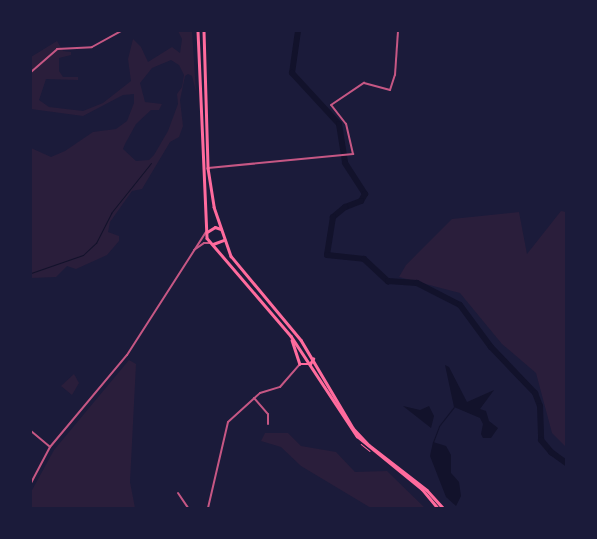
<!DOCTYPE html>
<style>
body{margin:0}
#map{position:relative;width:597px;height:539px;overflow:hidden;background:#1b1b3a;font-family:Quicksand,sans-serif}
div>[style]{position:absolute}
.green>*{inset:0;background:#2a1e3b}
.water>*{inset:0;background:#12122b}
.stream>*{height:1px;margin:-0.5px;padding:0 0.5px;transform-origin:0.5px;border-radius:0.5px;background:#12122b}
.river>*{height:6px;margin:-3px;padding:0 3px;transform-origin:3px;border-radius:3px;background:#12122b}
.path>*{height:0.5px;margin:-0.25px;padding:0 0.25px;transform-origin:0.25px;border-radius:0.25px;background:#ff6b9d}
.minor>*{height:2px;margin:-1px;padding:0 1px;transform-origin:1px;border-radius:1px;background:#c65784}
.tertiary>*{height:2px;margin:-1px;padding:0 1px;transform-origin:1px;border-radius:1px;background:#c65784}
.primary>*{height:2.5px;margin:-1.25px;padding:0 1.25px;transform-origin:1.25px;border-radius:1.25px;background:#ff6b9d}
span{translate:-50% -50%;white-space:nowrap;text-align:center;line-height:1.15;-webkit-text-stroke:4px #1b1b3a;paint-order:stroke}
.frame{position:absolute;inset:0;border:32px solid #1b1b3a;pointer-events:none}
</style>
<div id="map">
<div class="green">
<div style="clip-path:polygon(evenodd,178px 31px,192px 31px,196px 92px,192px 76px,188px 74px,185px 76px,180px 100px,183px 126px,179px 137px,170px 142px,142px 189px,132px 191px,110px 222px,108px 232px,119px 236px,119px 241px,107px 255px,76px 269px,67px 266px,56px 277px,31px 278px,31px 148px,51px 157px,65px 151px,93px 132px,116px 129px,127px 121px,134px 103px,134px 94px,123px 95px,83px 116px,31px 109px,31px 57px,57px 41px,63px 51px,71px 52px,71px 55px,59px 58px,59px 71px,63px 77px,78px 77px,78px 80px,46px 79px,39px 100px,49px 107px,83px 111px,103px 103px,131px 81px,128px 59px,133px 39px,141px 47px,148px 62px,172px 47px,180px 53px,182px 39px,178px 31px,171px 60px,179px 65px,184px 75px,182px 87px,177px 94px,178px 104px,168px 131px,154px 155px,149px 160px,136px 161px,123px 149px,125px 144px,136px 124px,151px 110px,159px 110px,162px 104px,145px 102px,140px 83px,152px 68px,171px 60px)"></div>
<div style="clip-path:polygon(561px 211px,566px 212px,566px 447px,552px 433px,536px 373px,502px 344px,460px 293px,399px 277px,406px 265px,452px 219px,519px 212px,527px 254px)"></div>
<div style="clip-path:polygon(129px 360px,136px 364px,130px 482px,135px 508px,31px 508px,31px 492px,54px 450px)"></div>
<div style="clip-path:polygon(74px 374px,79px 383px,72px 395px,61px 386px)"></div>
<div style="clip-path:polygon(265px 433px,288px 433px,301px 446px,336px 452px,355px 472px,387px 471px,425px 508px,371px 508px,301px 466px,281px 447px,261px 441px)"></div>
</div>
<div class="water">
<div style="clip-path:polygon(445px 365px,449px 367px,467px 402px,494px 390px,480px 409px,486px 411px,489px 421px,498px 428px,491px 438px,483px 438px,481px 434px,483px 424px,480px 418px,454px 407px)"></div>
<div style="clip-path:polygon(403px 406px,420px 410px,429px 406px,434px 416px,431px 428px)"></div>
<div style="clip-path:polygon(433px 442px,446px 446px,451px 455px,451px 473px,459px 482px,461px 496px,456px 506px,446px 497px,430px 456px)"></div>
</div>
<div class="stream">
<div style="left:31px;top:273px;width:55px;rotate:-19.1deg"></div>
<div style="left:83px;top:255px;width:18px;rotate:-43deg"></div>
<div style="left:96px;top:243px;width:34px;rotate:-63deg"></div>
<div style="left:111px;top:213px;width:64px;rotate:-51.3deg"></div>
<div style="left:433px;top:442px;width:17px;rotate:-69deg"></div>
<div style="left:439px;top:426px;width:24px;rotate:-52deg"></div>
</div>
<div class="river">
<div style="left:298px;top:31px;width:42px;rotate:98.1deg"></div>
<div style="left:292px;top:73px;width:69px;rotate:47.3deg"></div>
<div style="left:339px;top:124px;width:39px;rotate:81deg"></div>
<div style="left:345px;top:163px;width:37px;rotate:57deg"></div>
<div style="left:365px;top:194px;width:8px;rotate:120deg"></div>
<div style="left:361px;top:201px;width:17px;rotate:159deg"></div>
<div style="left:345px;top:207px;width:16px;rotate:140deg"></div>
<div style="left:333px;top:217px;width:38px;rotate:99deg"></div>
<div style="left:327px;top:255px;width:37px;rotate:6deg"></div>
<div style="left:364px;top:259px;width:33px;rotate:43deg"></div>
<div style="left:388px;top:281px;width:29px;rotate:4deg"></div>
<div style="left:417px;top:283px;width:48px;rotate:27.1deg"></div>
<div style="left:460px;top:305px;width:52px;rotate:53.6deg"></div>
<div style="left:491px;top:347px;width:64px;rotate:46.3deg"></div>
<div style="left:535px;top:393px;width:14px;rotate:69deg"></div>
<div style="left:540px;top:406px;width:34px;rotate:88deg"></div>
<div style="left:541px;top:440px;width:16px;rotate:50deg"></div>
<div style="left:551px;top:452px;width:19px;rotate:36deg"></div>
</div>
<div class="path">
<div style="left:361px;top:444px;width:11px;rotate:38deg"></div>
</div>
<div class="minor">
<div style="left:31px;top:72px;width:35px;rotate:-41deg"></div>
<div style="left:57px;top:49px;width:35px;rotate:-3deg"></div>
<div style="left:92px;top:47px;width:33px;rotate:-29deg"></div>
<div style="left:208px;top:168px;width:146px;rotate:-5.5deg"></div>
<div style="left:353px;top:154px;width:31px;rotate:-103deg"></div>
<div style="left:346px;top:124px;width:24px;rotate:-128deg"></div>
<div style="left:331px;top:105px;width:40px;rotate:-34deg"></div>
<div style="left:364px;top:83px;width:27px;rotate:15deg"></div>
<div style="left:390px;top:90px;width:16px;rotate:-72deg"></div>
<div style="left:395px;top:75px;width:44px;rotate:-86.1deg"></div>
<div style="left:254px;top:398px;width:21px;rotate:49deg"></div>
<div style="left:268px;top:414px;width:10px;rotate:90deg"></div>
<div style="left:31px;top:431px;width:25px;rotate:40deg"></div>
<div style="left:178px;top:493px;width:18px;rotate:56deg"></div>
<div style="left:208px;top:508px;width:88px;rotate:-76.9deg"></div>
<div style="left:228px;top:422px;width:43px;rotate:-42.2deg"></div>
<div style="left:260px;top:393px;width:21px;rotate:-17deg"></div>
<div style="left:280px;top:387px;width:30px;rotate:-49deg"></div>
</div>
<div class="tertiary">
<div style="left:194px;top:250px;width:12px;rotate:-35deg"></div>
<div style="left:204px;top:243px;width:7px"></div>
<div style="left:31px;top:483px;width:41px;rotate:-62.2deg"></div>
<div style="left:50px;top:447px;width:120px;rotate:-50.1deg"></div>
<div style="left:127px;top:355px;width:146px;rotate:-57.3deg"></div>
</div>
<div class="primary">
<div style="left:198px;top:31px;width:207px;rotate:87.5deg"></div>
<div style="left:207px;top:238px;width:129px;rotate:49.4deg"></div>
<div style="left:291px;top:336px;width:120px;rotate:56.6deg"></div>
<div style="left:357px;top:436px;width:84px;rotate:39.2deg"></div>
<div style="left:422px;top:489px;width:25px;rotate:50deg"></div>
<div style="left:204px;top:31px;width:137px;rotate:88.3deg"></div>
<div style="left:208px;top:168px;width:39px;rotate:81deg"></div>
<div style="left:214px;top:207px;width:52px;rotate:70.9deg"></div>
<div style="left:231px;top:256px;width:109px;rotate:50.2deg"></div>
<div style="left:301px;top:340px;width:102px;rotate:59.4deg"></div>
<div style="left:353px;top:428px;width:23px;rotate:47deg"></div>
<div style="left:369px;top:445px;width:73px;rotate:37.8deg"></div>
<div style="left:427px;top:490px;width:24px;rotate:48deg"></div>
<div style="left:207px;top:232px;width:9px;rotate:-32deg"></div>
<div style="left:215px;top:227px;width:6px;rotate:18deg"></div>
<div style="left:213px;top:244px;width:12px;rotate:-20deg"></div>
<div style="left:292px;top:340px;width:25px;rotate:72deg"></div>
<div style="left:300px;top:364px;width:10px"></div>
<div style="left:310px;top:364px;width:6px;rotate:-59deg"></div>
</div>
<div class="frame"></div>
</div>
